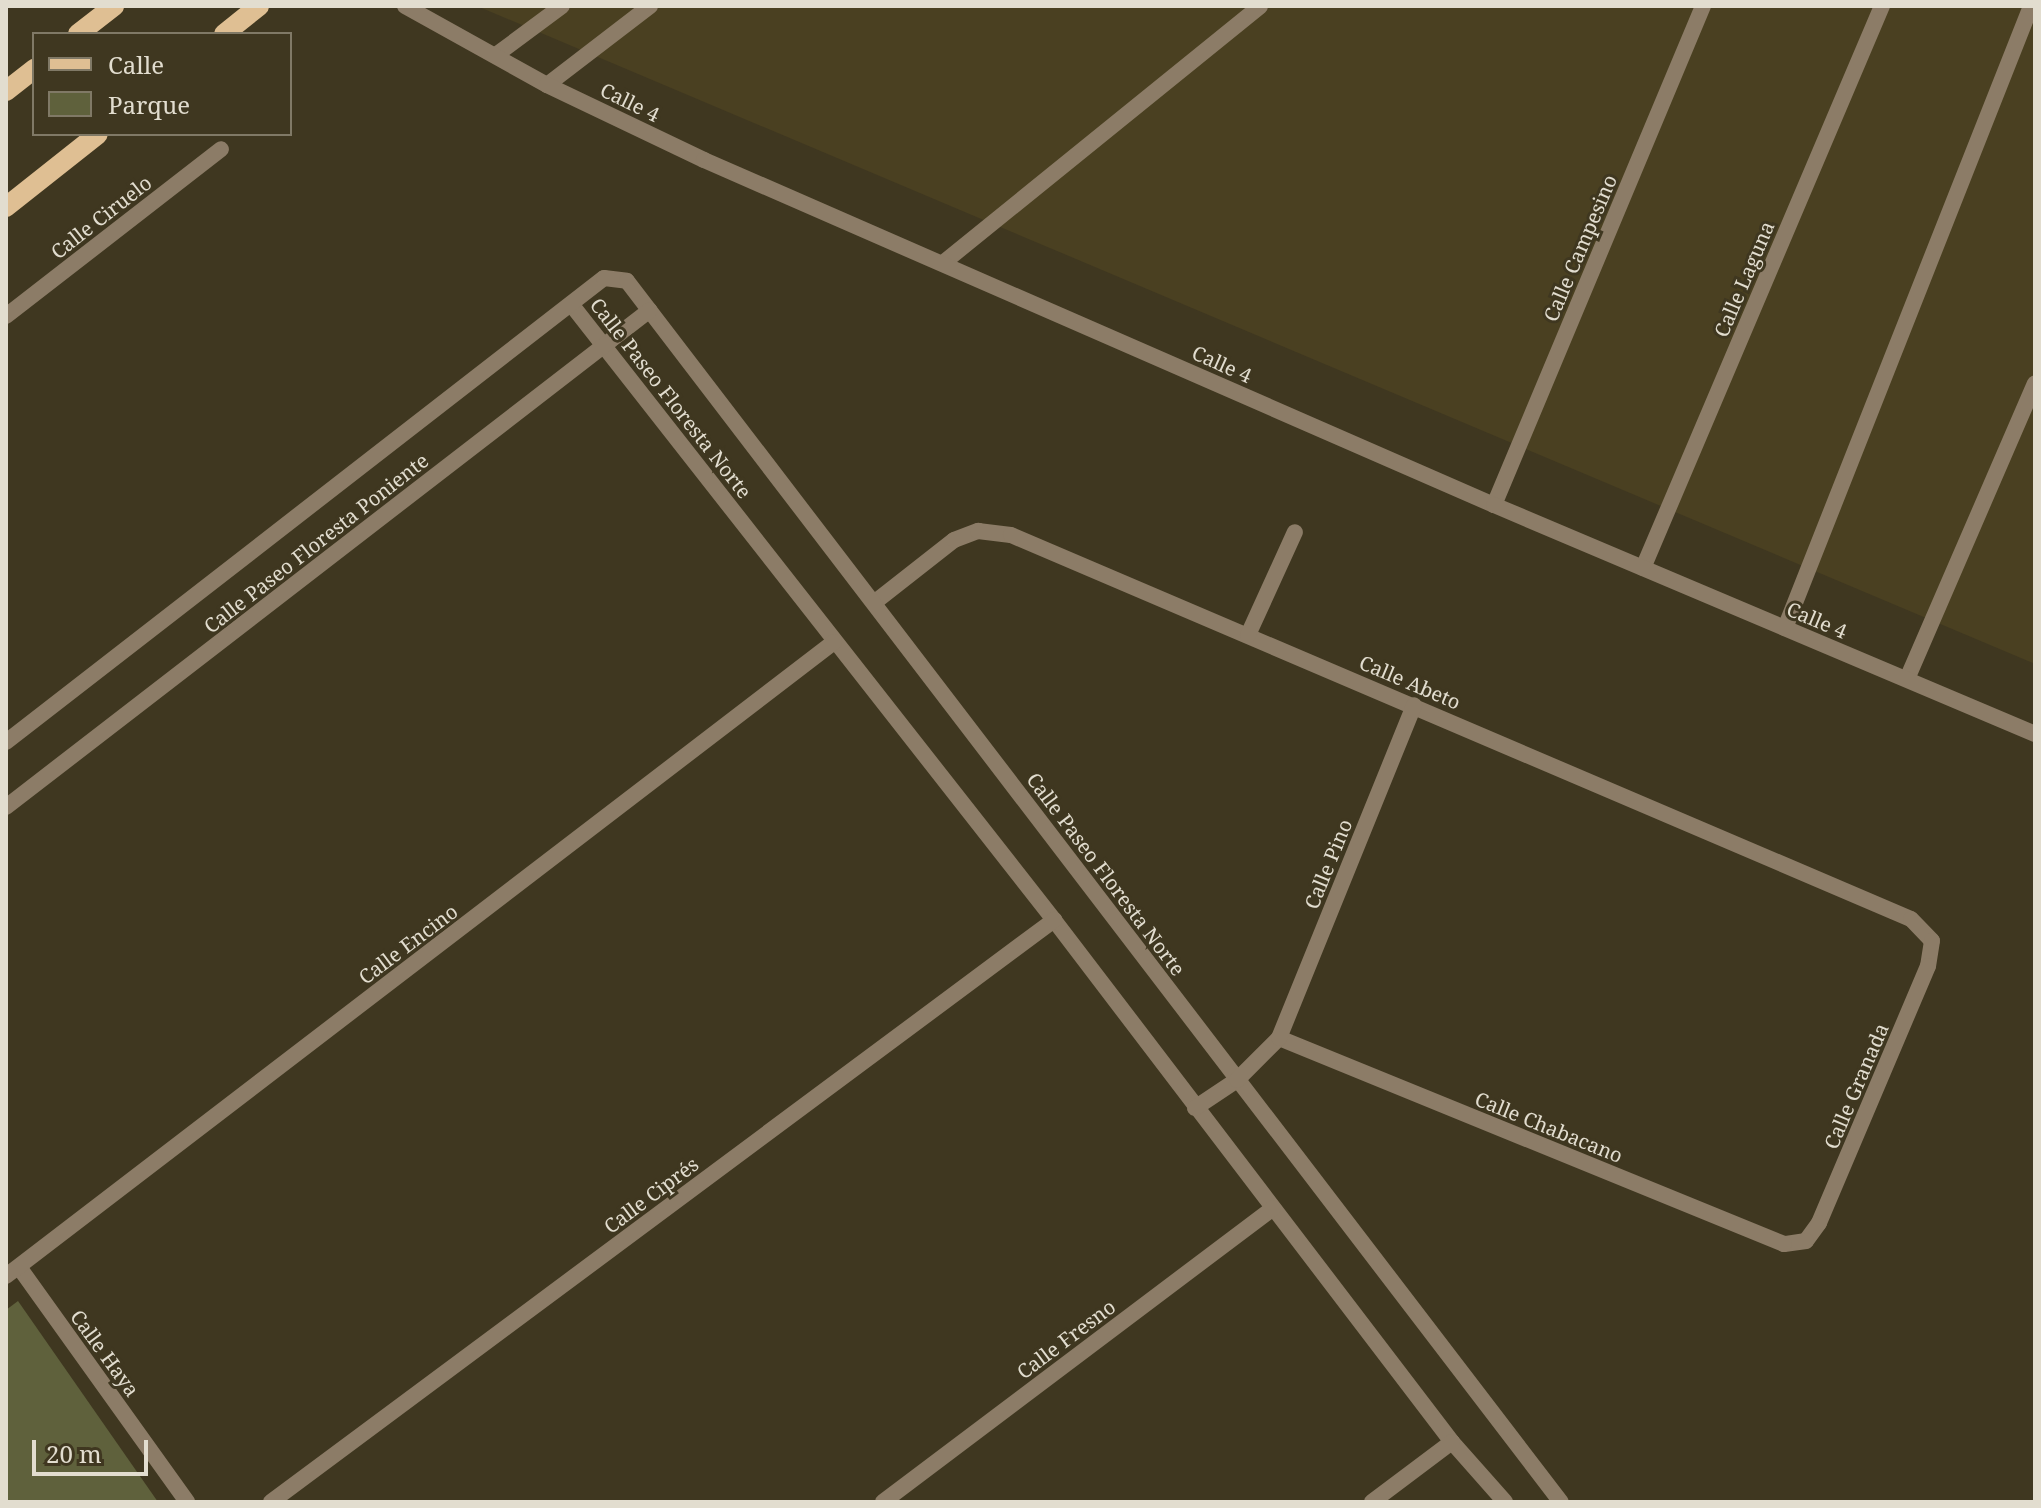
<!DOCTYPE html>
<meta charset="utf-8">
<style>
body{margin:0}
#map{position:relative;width:2041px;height:1508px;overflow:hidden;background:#3f3720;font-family:"Noto Serif",serif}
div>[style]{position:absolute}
.built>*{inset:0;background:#4a4021}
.green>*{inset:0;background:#5f613c}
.lane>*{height:16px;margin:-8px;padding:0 8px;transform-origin:8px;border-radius:8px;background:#8c7c67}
.street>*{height:16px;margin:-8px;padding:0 8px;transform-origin:8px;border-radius:8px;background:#8c7c67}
.primary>*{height:20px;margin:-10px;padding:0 10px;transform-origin:10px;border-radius:10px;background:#dfbf93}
span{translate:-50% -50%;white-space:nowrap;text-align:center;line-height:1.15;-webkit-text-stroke:6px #3f3720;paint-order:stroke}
.street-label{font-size:20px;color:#e2ddcf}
.frame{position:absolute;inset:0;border:8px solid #e2ddcf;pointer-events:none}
.legend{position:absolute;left:32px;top:32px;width:260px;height:104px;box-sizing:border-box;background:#3f3720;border:2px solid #807966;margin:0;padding:10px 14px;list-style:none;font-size:24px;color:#e2ddcf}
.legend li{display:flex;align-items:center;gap:16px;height:40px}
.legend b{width:40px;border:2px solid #807966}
.scale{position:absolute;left:32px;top:1440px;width:116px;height:36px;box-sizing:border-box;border:4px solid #e2ddcf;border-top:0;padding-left:10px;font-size:24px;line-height:28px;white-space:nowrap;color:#e2ddcf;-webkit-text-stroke:6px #3f3720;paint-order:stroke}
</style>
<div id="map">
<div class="built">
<div style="clip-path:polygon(477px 6px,2035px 6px,2035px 664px)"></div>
</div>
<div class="green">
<div style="clip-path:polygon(18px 1301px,158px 1502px,6px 1502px,6px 1310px)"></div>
</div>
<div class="lane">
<div style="left:496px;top:55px;width:82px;rotate:-36.6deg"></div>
<div style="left:547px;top:85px;width:130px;rotate:-37.5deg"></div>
<div style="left:943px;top:263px;width:408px;rotate:-39deg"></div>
<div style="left:1494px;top:505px;width:541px;rotate:-67.27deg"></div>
<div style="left:1643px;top:568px;width:611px;rotate:-66.96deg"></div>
<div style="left:1785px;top:628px;width:669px;rotate:-68.42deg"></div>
<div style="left:1907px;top:679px;width:322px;rotate:-66.6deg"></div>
</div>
<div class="street">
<div style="left:405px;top:6px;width:162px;rotate:29.1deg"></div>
<div style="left:547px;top:85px;width:174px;rotate:25.5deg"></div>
<div style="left:704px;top:160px;width:862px;rotate:23.59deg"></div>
<div style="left:1494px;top:505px;width:587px;rotate:22.94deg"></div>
<div style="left:571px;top:304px;width:783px;rotate:51.9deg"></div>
<div style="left:1054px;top:920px;width:656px;rotate:52.68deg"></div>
<div style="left:1452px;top:1442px;width:80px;rotate:48.5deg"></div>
<div style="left:6px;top:316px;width:272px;rotate:-37.8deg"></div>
<div style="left:875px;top:602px;width:100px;rotate:-38.1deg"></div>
<div style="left:954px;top:540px;width:26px;rotate:-21deg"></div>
<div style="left:978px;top:531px;width:33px;rotate:7deg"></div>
<div style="left:1011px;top:535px;width:978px;rotate:23.11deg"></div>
<div style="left:1911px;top:919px;width:30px;rotate:46deg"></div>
<div style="left:1932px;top:941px;width:25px;rotate:99deg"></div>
<div style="left:1928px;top:966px;width:279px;rotate:113deg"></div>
<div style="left:1819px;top:1223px;width:22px;rotate:126deg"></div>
<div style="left:1806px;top:1241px;width:22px;rotate:172deg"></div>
<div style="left:1784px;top:1244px;width:545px;rotate:-157.81deg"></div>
<div style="left:1248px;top:635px;width:113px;rotate:-65.5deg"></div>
<div style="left:6px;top:742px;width:757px;rotate:-37.81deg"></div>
<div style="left:604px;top:278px;width:23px;rotate:7deg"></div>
<div style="left:627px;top:281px;width:1537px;rotate:52.59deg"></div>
<div style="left:6px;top:807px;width:813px;rotate:-37.66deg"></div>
<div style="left:1195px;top:1108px;width:50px;rotate:-33.7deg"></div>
<div style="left:1237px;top:1080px;width:59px;rotate:-45deg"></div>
<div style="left:1279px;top:1038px;width:359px;rotate:-67.9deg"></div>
<div style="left:19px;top:1267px;width:289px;rotate:54.4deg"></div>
<div style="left:6px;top:1276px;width:1043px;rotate:-37.44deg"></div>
<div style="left:271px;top:1502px;width:976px;rotate:-36.62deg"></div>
<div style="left:883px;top:1502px;width:488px;rotate:-37deg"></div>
<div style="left:1372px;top:1502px;width:100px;rotate:-36.9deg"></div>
</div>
<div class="primary">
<div style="left:78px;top:34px;width:46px;rotate:-37.9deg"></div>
<div style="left:224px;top:34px;width:45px;rotate:-38.7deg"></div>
<div style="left:6px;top:91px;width:36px;rotate:-38deg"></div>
<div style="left:6px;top:207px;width:117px;rotate:-38.4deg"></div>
</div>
<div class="street-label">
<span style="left:630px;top:102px;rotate:26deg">Calle 4</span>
<span style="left:101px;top:217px;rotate:-38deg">Calle Ciruelo</span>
<span style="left:1580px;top:248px;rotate:-67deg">Calle Campesino</span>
<span style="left:1744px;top:279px;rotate:-67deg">Calle Laguna</span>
<span style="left:1222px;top:364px;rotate:24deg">Calle 4</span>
<span style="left:671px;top:398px;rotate:52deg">Calle Paseo Floresta Norte</span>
<span style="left:316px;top:543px;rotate:-38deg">Calle Paseo Floresta Poniente</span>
<span style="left:1817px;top:620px;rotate:23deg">Calle 4</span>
<span style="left:1410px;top:682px;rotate:23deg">Calle Abeto</span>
<span style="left:1328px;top:864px;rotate:-68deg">Calle Pino</span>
<span style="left:1106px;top:874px;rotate:53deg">Calle Paseo Floresta Norte</span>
<span style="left:408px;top:944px;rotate:-37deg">Calle Encino</span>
<span style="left:1856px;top:1086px;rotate:-67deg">Calle Granada</span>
<span style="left:1549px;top:1127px;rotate:22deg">Calle Chabacano</span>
<span style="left:651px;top:1195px;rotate:-37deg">Calle Ciprés</span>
<span style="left:1066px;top:1339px;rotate:-37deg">Calle Fresno</span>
<span style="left:105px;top:1353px;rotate:54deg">Calle Haya</span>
</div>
<div class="frame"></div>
<ul class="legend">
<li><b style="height:10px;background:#dfbf93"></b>Calle</li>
<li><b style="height:22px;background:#5f613c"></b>Parque</li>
</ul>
<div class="scale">20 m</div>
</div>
